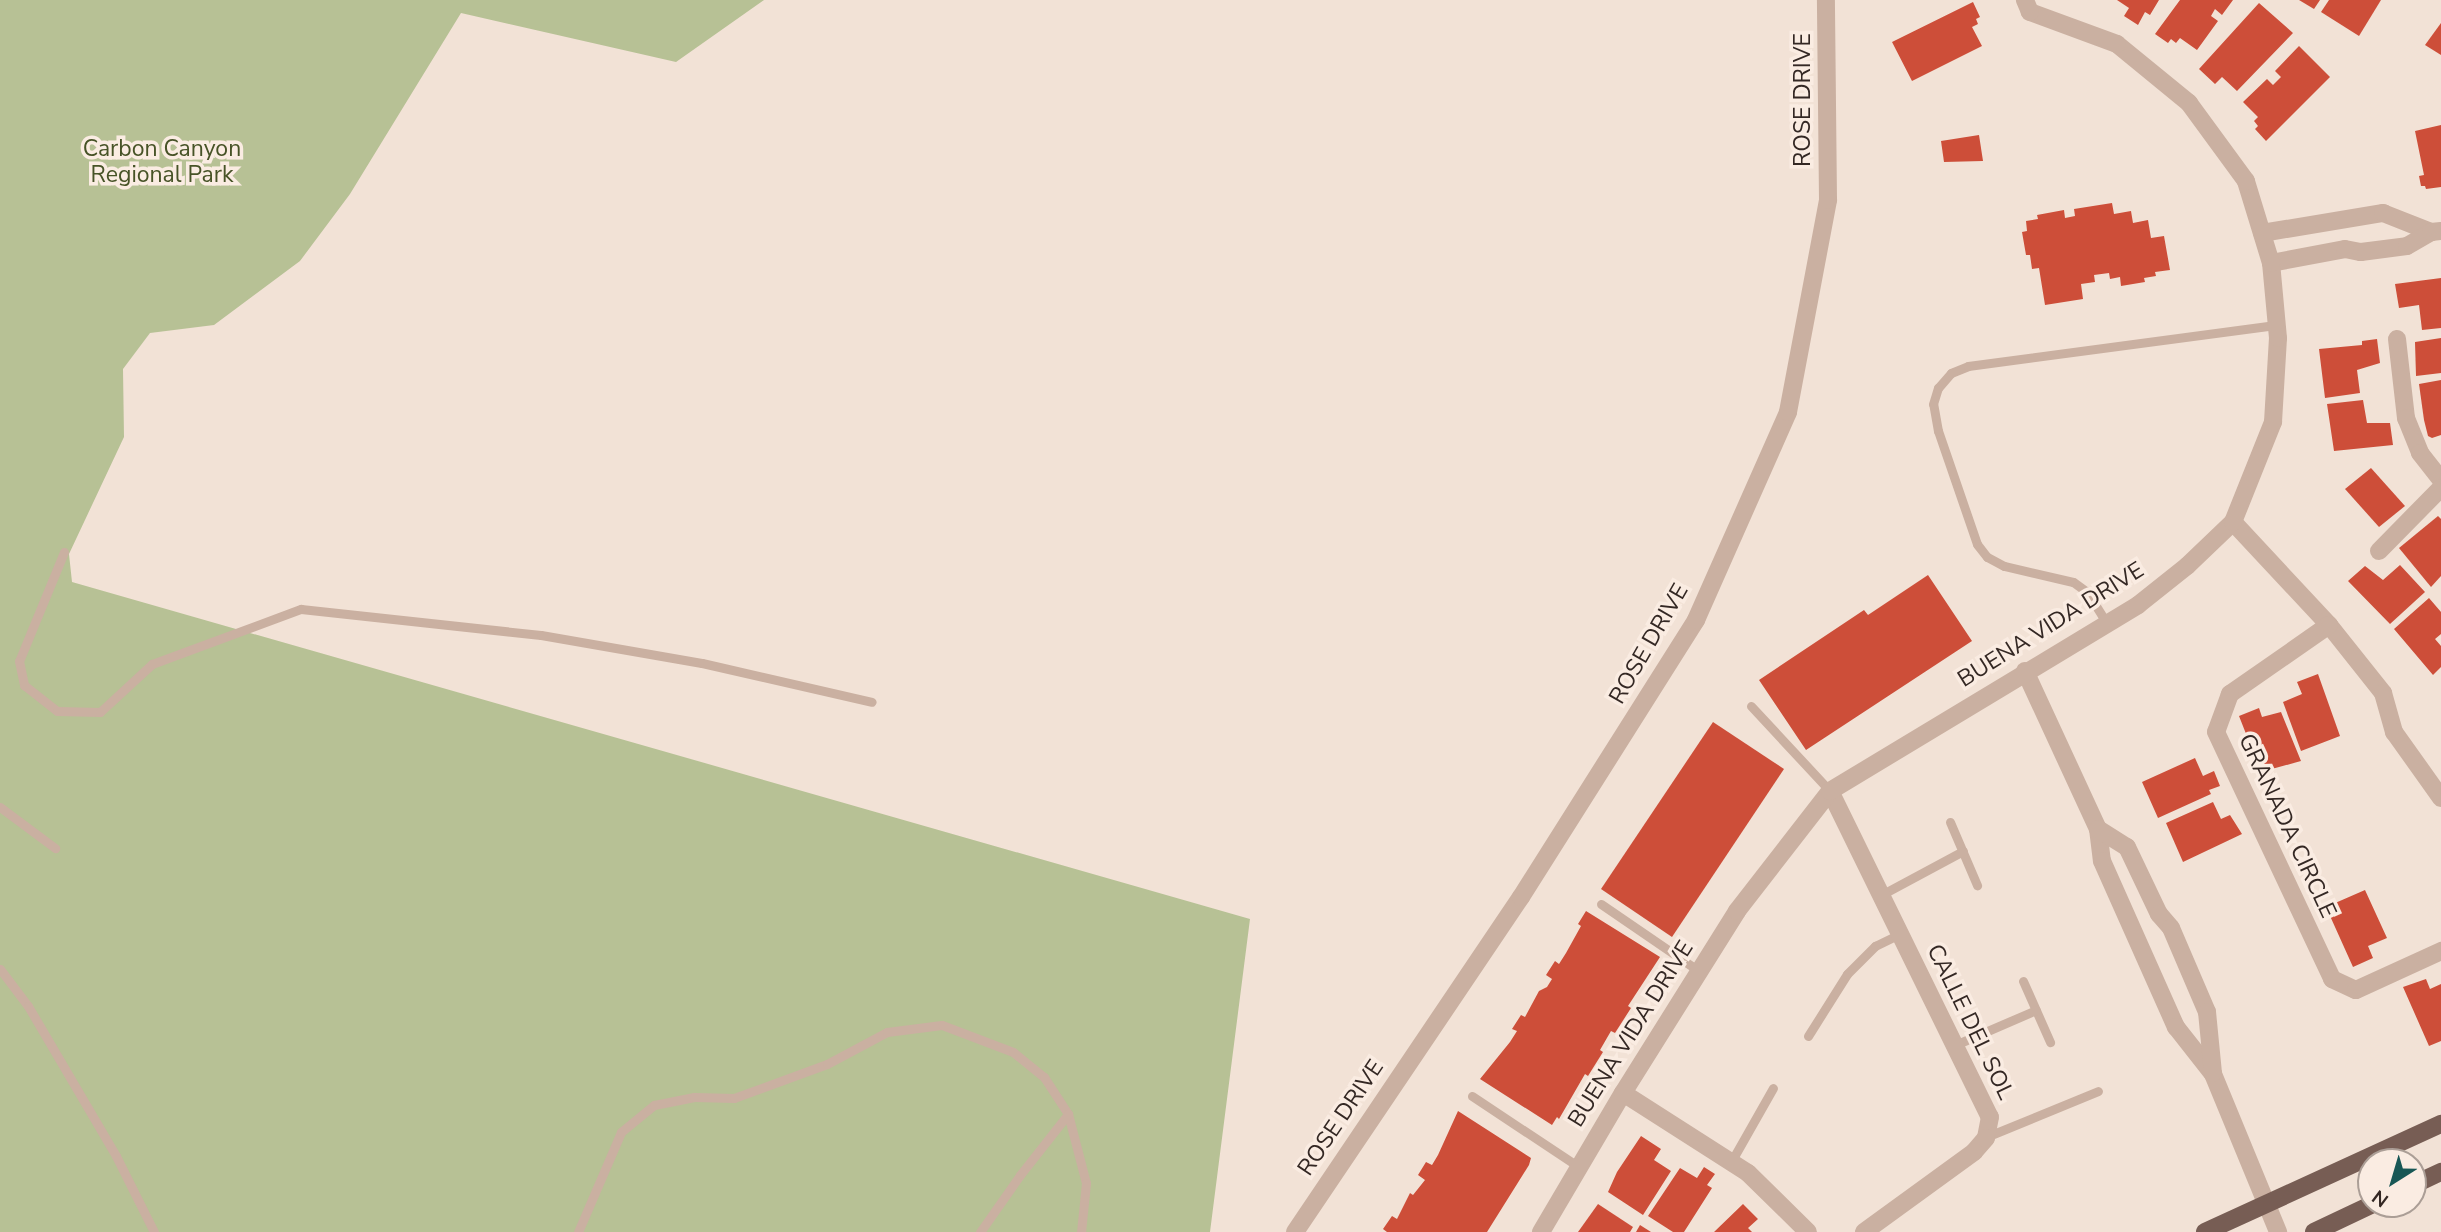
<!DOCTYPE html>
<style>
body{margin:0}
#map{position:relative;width:2441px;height:1232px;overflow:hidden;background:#f2e2d6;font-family:"Nunito Sans",sans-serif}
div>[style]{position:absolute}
.green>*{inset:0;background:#b7c195}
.building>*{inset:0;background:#cd4e39}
.service>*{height:9px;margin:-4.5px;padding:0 4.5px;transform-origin:4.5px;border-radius:4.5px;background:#cab0a1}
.minor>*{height:18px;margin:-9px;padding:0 9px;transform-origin:9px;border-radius:9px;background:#cab0a1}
.tertiary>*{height:18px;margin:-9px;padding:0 9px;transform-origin:9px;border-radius:9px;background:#cab0a1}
.primary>*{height:18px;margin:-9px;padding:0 9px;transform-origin:9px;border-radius:9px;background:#775d54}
span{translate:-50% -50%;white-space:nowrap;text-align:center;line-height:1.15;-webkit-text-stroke:7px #faece2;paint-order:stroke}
.street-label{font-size:23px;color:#342824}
.park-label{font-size:23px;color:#475327}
.north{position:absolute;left:2357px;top:1148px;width:70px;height:70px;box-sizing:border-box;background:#faece2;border:2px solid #ab9e96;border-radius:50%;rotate:217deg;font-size:19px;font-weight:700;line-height:28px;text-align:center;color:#342824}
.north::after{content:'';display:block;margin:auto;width:24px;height:32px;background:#185755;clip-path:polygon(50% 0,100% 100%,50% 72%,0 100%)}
</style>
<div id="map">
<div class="green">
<div style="clip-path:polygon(0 0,764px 0,676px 62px,461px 13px,350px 194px,300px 261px,214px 325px,150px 333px,123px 369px,124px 437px,69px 554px,72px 582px,1250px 919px,1210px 1232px,0 1232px)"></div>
</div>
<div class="building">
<div style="clip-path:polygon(2117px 0,2159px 0,2150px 15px,2145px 12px,2138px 25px,2124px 16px,2129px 8px)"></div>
<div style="clip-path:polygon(2180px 0,2233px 0,2222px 15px,2215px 9px,2211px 16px,2218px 21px,2197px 50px,2180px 38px,2176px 43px,2171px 39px,2168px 43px,2155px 34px)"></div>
<div style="clip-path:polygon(2299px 0,2320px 0,2314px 9px)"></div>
<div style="clip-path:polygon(2329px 0,2381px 0,2359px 36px,2321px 12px)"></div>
<div style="clip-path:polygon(1973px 2px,1980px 17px,1976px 19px,1978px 24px,1972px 27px,1982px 46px,1912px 81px,1892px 42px)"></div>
<div style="clip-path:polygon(2259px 3px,2293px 33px,2237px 91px,2222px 77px,2215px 84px,2199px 69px)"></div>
<div style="clip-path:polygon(2441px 23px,2441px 55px,2425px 45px)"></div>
<div style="clip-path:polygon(2299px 46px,2330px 77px,2266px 141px,2255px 129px,2258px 126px,2254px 121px,2258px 117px,2243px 102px,2267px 79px,2273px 85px,2281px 77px,2275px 71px)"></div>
<div style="clip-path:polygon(2441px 125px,2441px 187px,2426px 189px,2425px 186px,2421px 186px,2419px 176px,2424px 175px,2415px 131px)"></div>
<div style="clip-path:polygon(1979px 135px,1983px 161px,1944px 162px,1941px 141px)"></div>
<div style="clip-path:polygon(2112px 203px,2114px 214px,2131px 211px,2133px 223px,2148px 220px,2151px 238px,2164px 236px,2170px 270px,2155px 272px,2156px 276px,2144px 278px,2145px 282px,2121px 286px,2120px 277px,2110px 279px,2109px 273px,2094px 275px,2095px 282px,2081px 284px,2083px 299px,2045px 305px,2039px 268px,2032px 269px,2030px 255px,2026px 255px,2022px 232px,2027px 231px,2026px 221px,2038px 219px,2037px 215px,2064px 210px,2065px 218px,2075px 216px,2074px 209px)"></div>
<div style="clip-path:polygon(2441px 278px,2441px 328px,2422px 330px,2419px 305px,2399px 308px,2395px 284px)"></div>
<div style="clip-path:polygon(2441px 338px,2441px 373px,2416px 376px,2415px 342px)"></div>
<div style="clip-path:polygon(2377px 339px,2380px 363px,2357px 370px,2360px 393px,2325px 398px,2319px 349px,2362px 345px,2362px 341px)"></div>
<div style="clip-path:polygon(2441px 380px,2441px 435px,2432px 438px,2428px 436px,2424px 420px,2419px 384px)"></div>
<div style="clip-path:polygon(2363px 400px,2367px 423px,2390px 423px,2393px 445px,2334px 451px,2327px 404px)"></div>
<div style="clip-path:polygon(2371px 468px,2405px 506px,2379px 527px,2345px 489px)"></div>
<div style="clip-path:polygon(2438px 516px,2441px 519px,2441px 576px,2431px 587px,2399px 548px)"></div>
<div style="clip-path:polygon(2400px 565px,2425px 592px,2390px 624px,2348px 581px,2365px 566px,2383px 580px)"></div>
<div style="clip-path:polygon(1928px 575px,1972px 641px,1806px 750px,1759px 680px,1864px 610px,1868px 615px)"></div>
<div style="clip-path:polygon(2429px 598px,2441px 612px,2441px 634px,2435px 639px,2441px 646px,2441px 667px,2433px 675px,2394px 629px)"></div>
<div style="clip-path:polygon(2318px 674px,2340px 736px,2301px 751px,2283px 702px,2302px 694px,2297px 682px)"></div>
<div style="clip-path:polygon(2259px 708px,2262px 717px,2281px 712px,2301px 761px,2261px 772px,2239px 716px)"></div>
<div style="clip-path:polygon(1713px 722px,1784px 769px,1672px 937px,1601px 889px)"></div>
<div style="clip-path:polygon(2195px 758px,2203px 776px,2214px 771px,2220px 786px,2209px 790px,2211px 794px,2158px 818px,2142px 782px)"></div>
<div style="clip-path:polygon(2213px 802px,2221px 819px,2230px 815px,2242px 834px,2183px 862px,2166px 823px)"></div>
<div style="clip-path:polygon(2365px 890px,2387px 938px,2368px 946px,2373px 958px,2353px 967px,2326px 907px)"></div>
<div style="clip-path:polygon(1586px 911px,1660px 957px,1628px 1006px,1631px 1008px,1615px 1033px,1611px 1031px,1600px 1050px,1603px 1052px,1588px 1076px,1585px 1074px,1559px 1119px,1557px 1117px,1552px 1125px,1480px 1079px,1510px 1042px,1517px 1031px,1512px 1029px,1521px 1015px,1525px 1017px,1539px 991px,1547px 987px,1552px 979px,1546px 975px,1555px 961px,1559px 964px,1566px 953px,1581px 926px,1578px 924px)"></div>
<div style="clip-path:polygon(2426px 979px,2430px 989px,2441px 984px,2441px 1041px,2429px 1046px,2403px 987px)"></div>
<div style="clip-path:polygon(1458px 1111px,1531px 1158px,1529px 1165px,1487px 1232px,1387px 1232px,1383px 1229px,1392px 1216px,1397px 1219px,1410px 1193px,1413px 1195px,1425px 1180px,1418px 1175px,1426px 1162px,1432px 1165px,1438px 1155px)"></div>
<div style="clip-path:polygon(1641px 1136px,1661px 1149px,1654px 1160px,1671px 1171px,1643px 1215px,1608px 1192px,1617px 1172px)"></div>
<div style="clip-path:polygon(1704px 1167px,1715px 1174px,1707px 1185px,1712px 1188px,1684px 1232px,1673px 1232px,1648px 1216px,1680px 1168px,1697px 1178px)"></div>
<div style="clip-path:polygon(1598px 1204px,1633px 1227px,1630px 1232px,1578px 1232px)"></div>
<div style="clip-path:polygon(1743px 1204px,1758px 1219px,1748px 1228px,1752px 1232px,1714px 1232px)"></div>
<div style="clip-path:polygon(1640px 1225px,1651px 1232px,1636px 1232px)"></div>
</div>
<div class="service">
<div style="left:64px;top:552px;width:118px;rotate:112.4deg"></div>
<div style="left:19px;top:661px;width:25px;rotate:78deg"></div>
<div style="left:24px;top:685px;width:42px;rotate:38.2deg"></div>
<div style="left:57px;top:711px;width:43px;rotate:1.3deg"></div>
<div style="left:100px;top:712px;width:71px;rotate:-42.7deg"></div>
<div style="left:152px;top:664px;width:159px;rotate:-20.3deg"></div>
<div style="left:301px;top:609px;width:241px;rotate:6.2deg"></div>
<div style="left:541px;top:635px;width:163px;rotate:9.9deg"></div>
<div style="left:702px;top:663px;width:174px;rotate:12.9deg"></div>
<div style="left:2106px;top:622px;width:36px;rotate:-122deg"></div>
<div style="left:2087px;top:592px;width:17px;rotate:-144deg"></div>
<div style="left:2073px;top:582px;width:71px;rotate:-166.9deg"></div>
<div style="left:2004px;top:566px;width:19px;rotate:-152deg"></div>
<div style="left:1987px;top:557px;width:16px;rotate:-128deg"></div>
<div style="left:1977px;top:544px;width:120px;rotate:-109deg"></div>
<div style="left:1938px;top:431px;width:27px;rotate:-100deg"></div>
<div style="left:1933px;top:404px;width:17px;rotate:-73deg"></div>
<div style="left:1938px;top:388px;width:20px;rotate:-49deg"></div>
<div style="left:1951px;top:373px;width:18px;rotate:-22deg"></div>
<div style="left:1968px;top:366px;width:312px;rotate:-7.6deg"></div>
<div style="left:1751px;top:706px;width:116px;rotate:47.1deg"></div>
<div style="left:0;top:807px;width:69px;rotate:36.7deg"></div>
<div style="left:1950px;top:822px;width:69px;rotate:66.8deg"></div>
<div style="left:1881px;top:895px;width:93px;rotate:-28.2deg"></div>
<div style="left:1601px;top:904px;width:119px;rotate:34.4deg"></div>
<div style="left:0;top:969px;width:46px;rotate:52.9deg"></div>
<div style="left:28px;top:1006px;width:174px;rotate:59.6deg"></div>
<div style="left:116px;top:1156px;width:85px;rotate:63.4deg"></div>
<div style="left:2023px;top:981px;width:67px;rotate:66.1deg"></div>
<div style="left:1808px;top:1036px;width:73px;rotate:-57.8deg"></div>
<div style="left:1847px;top:974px;width:40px;rotate:-45deg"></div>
<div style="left:1875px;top:946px;width:28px;rotate:-26deg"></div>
<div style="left:1955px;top:1045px;width:88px;rotate:-23.4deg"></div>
<div style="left:1472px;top:1096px;width:128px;rotate:33.6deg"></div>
<div style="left:1986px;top:1137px;width:121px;rotate:-22.3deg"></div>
<div style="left:1731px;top:1162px;width:85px;rotate:-60.4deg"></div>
<div style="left:578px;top:1232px;width:109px;rotate:-66.7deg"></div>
<div style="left:621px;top:1132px;width:43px;rotate:-39.3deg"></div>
<div style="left:654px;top:1105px;width:41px;rotate:-11.3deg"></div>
<div style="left:694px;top:1097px;width:40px;rotate:1.4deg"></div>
<div style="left:734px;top:1098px;width:99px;rotate:-20.1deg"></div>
<div style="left:827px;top:1064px;width:68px;rotate:-28.1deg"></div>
<div style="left:887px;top:1032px;width:55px;rotate:-7.3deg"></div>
<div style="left:942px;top:1025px;width:76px;rotate:20.8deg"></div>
<div style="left:1013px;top:1052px;width:40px;rotate:39deg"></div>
<div style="left:1044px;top:1077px;width:44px;rotate:57deg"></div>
<div style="left:1068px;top:1114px;width:71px;rotate:75.4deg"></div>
<div style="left:1086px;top:1183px;width:49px;rotate:95.8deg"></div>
<div style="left:980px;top:1232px;width:70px;rotate:-54.9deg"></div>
<div style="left:1020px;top:1175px;width:78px;rotate:-51.8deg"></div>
</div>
<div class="minor">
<div style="left:2262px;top:233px;width:123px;rotate:-9.4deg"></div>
<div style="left:2383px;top:213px;width:52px;rotate:21.6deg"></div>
<div style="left:2271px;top:263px;width:75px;rotate:-10.7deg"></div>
<div style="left:2345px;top:249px;width:16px;rotate:11deg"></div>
<div style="left:2361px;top:252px;width:46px;rotate:-7.4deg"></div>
<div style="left:2407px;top:246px;width:28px;rotate:-30deg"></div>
<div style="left:2431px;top:232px;width:10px;rotate:-6deg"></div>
<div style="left:2397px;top:339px;width:80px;rotate:83.5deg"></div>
<div style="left:2406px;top:418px;width:38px;rotate:68deg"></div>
<div style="left:2420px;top:453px;width:34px;rotate:52deg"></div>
<div style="left:2233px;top:522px;width:141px;rotate:47deg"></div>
<div style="left:2329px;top:625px;width:87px;rotate:51.5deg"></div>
<div style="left:2383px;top:693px;width:41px;rotate:74.2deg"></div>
<div style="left:2394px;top:732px;width:81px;rotate:54.5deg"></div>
<div style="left:2379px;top:551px;width:88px;rotate:-45.5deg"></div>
<div style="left:2329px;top:625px;width:121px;rotate:145.1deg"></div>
<div style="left:2230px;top:694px;width:40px;rotate:110.2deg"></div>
<div style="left:2216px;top:732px;width:273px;rotate:64.8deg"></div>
<div style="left:2332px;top:979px;width:26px;rotate:25deg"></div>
<div style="left:2356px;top:990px;width:94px;rotate:-24.6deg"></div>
<div style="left:2025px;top:671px;width:174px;rotate:65.2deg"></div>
<div style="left:2098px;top:829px;width:32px;rotate:83deg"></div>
<div style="left:2102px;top:861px;width:182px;rotate:66deg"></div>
<div style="left:2176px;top:1027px;width:60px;rotate:51.8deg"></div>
<div style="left:2213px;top:1074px;width:171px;rotate:67.6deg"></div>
<div style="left:1830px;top:791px;width:363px;rotate:63.9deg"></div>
<div style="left:1990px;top:1117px;width:21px;rotate:101deg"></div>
<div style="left:1986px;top:1138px;width:18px;rotate:131deg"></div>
<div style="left:1974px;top:1152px;width:136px;rotate:144deg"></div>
<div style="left:2098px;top:829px;width:34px;rotate:32deg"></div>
<div style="left:2127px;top:847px;width:74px;rotate:64.5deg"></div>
<div style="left:2159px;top:914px;width:18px;rotate:49deg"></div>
<div style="left:2171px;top:928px;width:91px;rotate:66.8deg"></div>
<div style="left:2207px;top:1012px;width:61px;rotate:84.4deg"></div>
<div style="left:1623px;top:1093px;width:148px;rotate:32.6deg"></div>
<div style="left:1748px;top:1173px;width:84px;rotate:44.5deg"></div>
<div style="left:1541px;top:1232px;width:161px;rotate:-59.5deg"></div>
<div style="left:1623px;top:1093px;width:215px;rotate:-57.9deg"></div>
<div style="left:1737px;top:911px;width:152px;rotate:-52.2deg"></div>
<div style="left:1830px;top:791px;width:360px;rotate:-31.1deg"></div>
<div style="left:2138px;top:605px;width:63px;rotate:-38.5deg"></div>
<div style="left:2187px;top:566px;width:64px;rotate:-43.7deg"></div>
<div style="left:2233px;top:522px;width:108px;rotate:-68.2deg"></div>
<div style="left:2273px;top:422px;width:84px;rotate:-86.6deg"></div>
<div style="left:2278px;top:338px;width:75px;rotate:-95.3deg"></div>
<div style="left:2271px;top:263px;width:86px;rotate:-107deg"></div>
<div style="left:2246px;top:181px;width:97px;rotate:-126.2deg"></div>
<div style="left:2189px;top:103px;width:93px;rotate:-140.7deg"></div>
<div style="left:2117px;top:44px;width:93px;rotate:-159.8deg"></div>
<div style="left:2030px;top:12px;width:13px;rotate:-113deg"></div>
</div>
<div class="tertiary">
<div style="left:1295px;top:1232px;width:404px;rotate:-56deg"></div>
<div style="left:1521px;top:897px;width:328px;rotate:-57.7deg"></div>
<div style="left:1696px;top:620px;width:227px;rotate:-66.1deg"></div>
<div style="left:1788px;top:412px;width:216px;rotate:-79.3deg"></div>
<div style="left:1828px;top:200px;width:200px;rotate:-90.6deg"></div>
</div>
<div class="primary">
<div style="left:2413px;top:1185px;width:31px;rotate:-25deg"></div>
<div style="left:2205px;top:1232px;width:260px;rotate:-24.6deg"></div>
<div style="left:2314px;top:1232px;width:65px;rotate:-25.4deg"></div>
</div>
<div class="street-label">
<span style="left:1803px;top:100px;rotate:-90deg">ROSE DRIVE</span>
<span style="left:2051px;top:625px;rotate:-32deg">BUENA VIDA DRIVE</span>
<span style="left:1649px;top:644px;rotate:-60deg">ROSE DRIVE</span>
<span style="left:2287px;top:826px;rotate:65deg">GRANADA CIRCLE</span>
<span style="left:1970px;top:1022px;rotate:64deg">CALLE DEL SOL</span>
<span style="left:1631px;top:1034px;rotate:-58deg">BUENA VIDA DRIVE</span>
<span style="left:1341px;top:1118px;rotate:-56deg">ROSE DRIVE</span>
</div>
<div class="park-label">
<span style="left:162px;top:162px">Carbon Canyon<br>Regional Park</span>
</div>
<div class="north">N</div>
</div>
